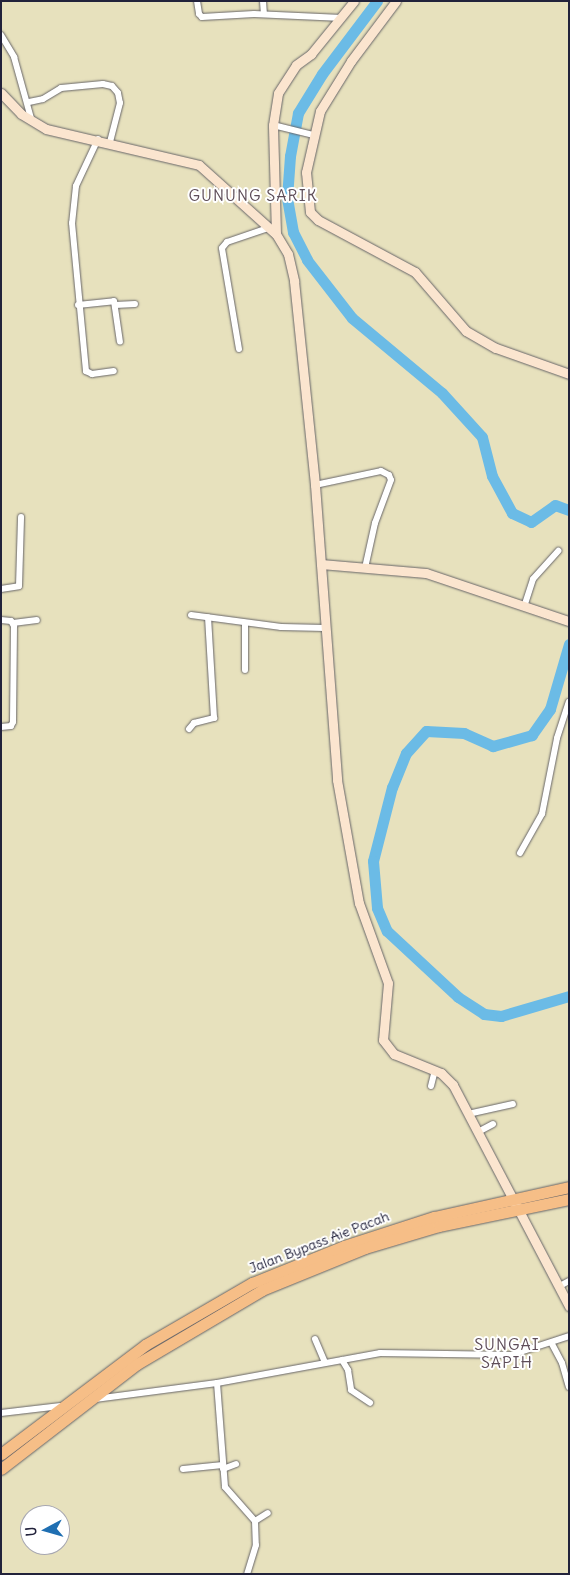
<!DOCTYPE html>
<style>
body{margin:0}
#map{position:relative;width:570px;height:1575px;overflow:hidden;background:#e7e1bd;font-family:Delius,sans-serif}
div>[style]{position:absolute}
.river>*{height:11px;margin:-5.5px;padding:0 5.5px;transform-origin:5.5px;border-radius:5.5px;background:#6bbbe6}
.roads{filter:drop-shadow(0 0 1px #676568) drop-shadow(0 0 1px #676568)}
.street>*{height:6px;margin:-3px;padding:0 3px;transform-origin:3px;border-radius:3px;background:#fff}
.secondary>*{height:9px;margin:-4.5px;padding:0 4.5px;transform-origin:4.5px;border-radius:4.5px;background:#fbe5cf}
.highway>*{height:11px;margin:-5.5px;padding:0 5.5px;transform-origin:5.5px;border-radius:5.5px;background:#f6be87}
span{translate:-50% -50%;white-space:nowrap;text-align:center;line-height:1.15;-webkit-text-stroke:4px #fff;paint-order:stroke}
.street-label{font-size:14px;color:#22223b}
.quarter-label{font-size:16px;color:#5e4d58;letter-spacing:1px}
.frame{position:absolute;inset:0;border:2px solid #22223b;pointer-events:none}
.north{position:absolute;left:20px;top:1505px;width:50px;height:50px;box-sizing:border-box;background:#fff;border:1px solid #a7a7b1;border-radius:50%;rotate:264deg;font-size:14px;font-weight:700;line-height:20px;text-align:center;color:#22223b}
.north::after{content:'';display:block;margin:auto;width:18px;height:22px;background:#1f6fb2;clip-path:polygon(50% 0,100% 100%,50% 72%,0 100%)}
</style>
<div id="map">
<div class="river">
<div style="left:377px;top:1px;width:91px;rotate:127deg"></div>
<div style="left:322px;top:74px;width:46px;rotate:121.6deg"></div>
<div style="left:298px;top:113px;width:44px;rotate:100.5deg"></div>
<div style="left:290px;top:156px;width:42px;rotate:94.1deg"></div>
<div style="left:287px;top:198px;width:35px;rotate:80deg"></div>
<div style="left:293px;top:232px;width:31px;rotate:63deg"></div>
<div style="left:307px;top:260px;width:73px;rotate:52.2deg"></div>
<div style="left:352px;top:318px;width:117px;rotate:39.8deg"></div>
<div style="left:442px;top:393px;width:59px;rotate:47.7deg"></div>
<div style="left:482px;top:437px;width:40px;rotate:75.6deg"></div>
<div style="left:492px;top:476px;width:42px;rotate:61.6deg"></div>
<div style="left:512px;top:513px;width:21px;rotate:25deg"></div>
<div style="left:531px;top:522px;width:29px;rotate:-35deg"></div>
<div style="left:555px;top:505px;width:15px;rotate:20deg"></div>
<div style="left:569px;top:644px;width:68px;rotate:106.3deg"></div>
<div style="left:550px;top:709px;width:32px;rotate:125deg"></div>
<div style="left:532px;top:735px;width:41px;rotate:164.2deg"></div>
<div style="left:493px;top:746px;width:32px;rotate:-156deg"></div>
<div style="left:464px;top:733px;width:38px;rotate:-177deg"></div>
<div style="left:426px;top:731px;width:30px;rotate:132deg"></div>
<div style="left:406px;top:753px;width:37px;rotate:112deg"></div>
<div style="left:392px;top:787px;width:76px;rotate:104.4deg"></div>
<div style="left:373px;top:861px;width:47px;rotate:85.1deg"></div>
<div style="left:377px;top:908px;width:25px;rotate:67deg"></div>
<div style="left:387px;top:931px;width:97px;rotate:42.9deg"></div>
<div style="left:458px;top:997px;width:31px;rotate:33deg"></div>
<div style="left:484px;top:1014px;width:17px;rotate:7deg"></div>
<div style="left:501px;top:1016px;width:71px;rotate:-16.4deg"></div>
</div>
<div class="roads">
<div class="street">
<div style="left:197px;top:1px;width:13px;rotate:81deg"></div>
<div style="left:199px;top:14px;width:4px;rotate:45deg"></div>
<div style="left:202px;top:17px;width:52px;rotate:-3.3deg"></div>
<div style="left:254px;top:14px;width:88px;rotate:2.6deg"></div>
<div style="left:263px;top:1px;width:13px;rotate:86deg"></div>
<div style="left:1px;top:35px;width:26px;rotate:59deg"></div>
<div style="left:14px;top:57px;width:67px;rotate:74.5deg"></div>
<div style="left:29px;top:102px;width:14px;rotate:-12deg"></div>
<div style="left:43px;top:99px;width:21px;rotate:-31deg"></div>
<div style="left:61px;top:88px;width:42px;rotate:-5.4deg"></div>
<div style="left:103px;top:84px;width:9px;rotate:13deg"></div>
<div style="left:112px;top:86px;width:9px;rotate:49deg"></div>
<div style="left:118px;top:93px;width:10px;rotate:79deg"></div>
<div style="left:120px;top:103px;width:40px;rotate:104.4deg"></div>
<div style="left:273px;top:125px;width:41px;rotate:14deg"></div>
<div style="left:98px;top:139px;width:52px;rotate:115.1deg"></div>
<div style="left:76px;top:186px;width:37px;rotate:96deg"></div>
<div style="left:72px;top:223px;width:149px;rotate:84.6deg"></div>
<div style="left:86px;top:371px;width:7px;rotate:27deg"></div>
<div style="left:92px;top:374px;width:22px;rotate:-8deg"></div>
<div style="left:78px;top:305px;width:36px;rotate:-6deg"></div>
<div style="left:114px;top:301px;width:41px;rotate:81.7deg"></div>
<div style="left:115px;top:305px;width:20px;rotate:-3deg"></div>
<div style="left:239px;top:349px;width:102px;rotate:-99.6deg"></div>
<div style="left:222px;top:248px;width:8px;rotate:-50deg"></div>
<div style="left:227px;top:242px;width:43px;rotate:-18.9deg"></div>
<div style="left:315px;top:485px;width:67px;rotate:-12deg"></div>
<div style="left:381px;top:471px;width:9px;rotate:27deg"></div>
<div style="left:389px;top:475px;width:5px;rotate:68deg"></div>
<div style="left:391px;top:480px;width:46px;rotate:110.4deg"></div>
<div style="left:375px;top:523px;width:46px;rotate:102.5deg"></div>
<div style="left:1px;top:589px;width:18px;rotate:-9deg"></div>
<div style="left:19px;top:586px;width:69px;rotate:-88.3deg"></div>
<div style="left:524px;top:607px;width:29px;rotate:-72deg"></div>
<div style="left:533px;top:579px;width:38px;rotate:-48deg"></div>
<div style="left:191px;top:615px;width:91px;rotate:7.6deg"></div>
<div style="left:281px;top:627px;width:44px;rotate:1.3deg"></div>
<div style="left:1px;top:620px;width:10px;rotate:6deg"></div>
<div style="left:11px;top:621px;width:6px;rotate:59deg"></div>
<div style="left:14px;top:626px;width:96px;rotate:90.6deg"></div>
<div style="left:13px;top:722px;width:4px;rotate:117deg"></div>
<div style="left:11px;top:726px;width:10px;rotate:174deg"></div>
<div style="left:13px;top:623px;width:24px;rotate:-7deg"></div>
<div style="left:245px;top:624px;width:46px;rotate:90deg"></div>
<div style="left:189px;top:729px;width:8px;rotate:-50deg"></div>
<div style="left:194px;top:723px;width:21px;rotate:-14deg"></div>
<div style="left:214px;top:718px;width:101px;rotate:-93.4deg"></div>
<div style="left:520px;top:853px;width:45px;rotate:-60.6deg"></div>
<div style="left:542px;top:814px;width:77px;rotate:-78.8deg"></div>
<div style="left:557px;top:738px;width:38px;rotate:-72deg"></div>
<div style="left:431px;top:1086px;width:16px;rotate:-76deg"></div>
<div style="left:468px;top:1114px;width:46px;rotate:-12.5deg"></div>
<div style="left:478px;top:1132px;width:17px;rotate:-28deg"></div>
<div style="left:560px;top:1286px;width:10px;rotate:-29deg"></div>
<div style="left:315px;top:1339px;width:25px;rotate:67deg"></div>
<div style="left:552px;top:1344px;width:21px;rotate:62deg"></div>
<div style="left:562px;top:1363px;width:25px;rotate:74deg"></div>
<div style="left:342px;top:1360px;width:12px;rotate:59deg"></div>
<div style="left:348px;top:1370px;width:20px;rotate:81deg"></div>
<div style="left:351px;top:1390px;width:23px;rotate:34deg"></div>
<div style="left:217px;top:1383px;width:104px;rotate:85.6deg"></div>
<div style="left:225px;top:1487px;width:45px;rotate:48.6deg"></div>
<div style="left:255px;top:1521px;width:24px;rotate:88deg"></div>
<div style="left:256px;top:1545px;width:30px;rotate:107deg"></div>
<div style="left:95px;top:1399px;width:123px;rotate:-7.5deg"></div>
<div style="left:217px;top:1383px;width:166px;rotate:-10.4deg"></div>
<div style="left:380px;top:1353px;width:131px;rotate:0.9deg"></div>
<div style="left:511px;top:1355px;width:61px;rotate:-18.1deg"></div>
<div style="left:1px;top:1413px;width:60px;rotate:-6.7deg"></div>
<div style="left:183px;top:1469px;width:40px;rotate:-5.7deg"></div>
<div style="left:223px;top:1469px;width:14px;rotate:-21deg"></div>
<div style="left:255px;top:1521px;width:15px;rotate:-32deg"></div>
</div>
<div class="secondary">
<div style="left:396px;top:1px;width:75px;rotate:126.9deg"></div>
<div style="left:351px;top:61px;width:59px;rotate:121.8deg"></div>
<div style="left:320px;top:111px;width:63px;rotate:102.9deg"></div>
<div style="left:306px;top:172px;width:40px;rotate:84.3deg"></div>
<div style="left:310px;top:212px;width:11px;rotate:45deg"></div>
<div style="left:318px;top:220px;width:110px;rotate:28.2deg"></div>
<div style="left:415px;top:272px;width:78px;rotate:49.2deg"></div>
<div style="left:466px;top:331px;width:34px;rotate:30deg"></div>
<div style="left:496px;top:348px;width:77px;rotate:19.6deg"></div>
<div style="left:1px;top:93px;width:29px;rotate:46deg"></div>
<div style="left:21px;top:114px;width:29px;rotate:31deg"></div>
<div style="left:46px;top:129px;width:157px;rotate:13.2deg"></div>
<div style="left:199px;top:165px;width:103px;rotate:41.9deg"></div>
<div style="left:276px;top:234px;width:23px;rotate:59deg"></div>
<div style="left:288px;top:254px;width:28px;rotate:77deg"></div>
<div style="left:294px;top:281px;width:205px;rotate:84.1deg"></div>
<div style="left:315px;top:485px;width:296px;rotate:85.7deg"></div>
<div style="left:337px;top:780px;width:125px;rotate:79.9deg"></div>
<div style="left:359px;top:903px;width:85px;rotate:70.1deg"></div>
<div style="left:388px;top:983px;width:57px;rotate:95deg"></div>
<div style="left:383px;top:1040px;width:18px;rotate:52deg"></div>
<div style="left:394px;top:1054px;width:51px;rotate:22deg"></div>
<div style="left:441px;top:1073px;width:17px;rotate:45deg"></div>
<div style="left:453px;top:1085px;width:250px;rotate:62.3deg"></div>
<div style="left:276px;top:234px;width:109px;rotate:-91.6deg"></div>
<div style="left:273px;top:125px;width:32px;rotate:-81deg"></div>
<div style="left:278px;top:93px;width:33px;rotate:-57deg"></div>
<div style="left:296px;top:65px;width:19px;rotate:-36deg"></div>
<div style="left:311px;top:54px;width:68px;rotate:-50.9deg"></div>
<div style="left:321px;top:564px;width:105px;rotate:4.9deg"></div>
<div style="left:426px;top:573px;width:151px;rotate:18.6deg"></div>
</div>
<div class="highway">
<div style="left:1px;top:1454px;width:181px;rotate:-37.1deg"></div>
<div style="left:145px;top:1345px;width:124px;rotate:-30.1deg"></div>
<div style="left:252px;top:1283px;width:99px;rotate:-21.9deg"></div>
<div style="left:344px;top:1246px;width:95px;rotate:-17.9deg"></div>
<div style="left:434px;top:1217px;width:138px;rotate:-12.5deg"></div>
<div style="left:1px;top:1469px;width:172px;rotate:-37.7deg"></div>
<div style="left:137px;top:1364px;width:145px;rotate:-30.6deg"></div>
<div style="left:262px;top:1290px;width:111px;rotate:-22.2deg"></div>
<div style="left:365px;top:1248px;width:77px;rotate:-16.6deg"></div>
<div style="left:439px;top:1226px;width:133px;rotate:-11.7deg"></div>
</div>
</div>
<div class="street-label">
<span style="left:319px;top:1242px;rotate:-21deg">Jalan Bypass Aie Pacah</span>
</div>
<div class="quarter-label">
<span style="left:253px;top:195px">GUNUNG SARIK</span>
<span style="left:507px;top:1353px">SUNGAI<br>SAPIH</span>
</div>
<div class="frame"></div>
<div class="north">U</div>
</div>
